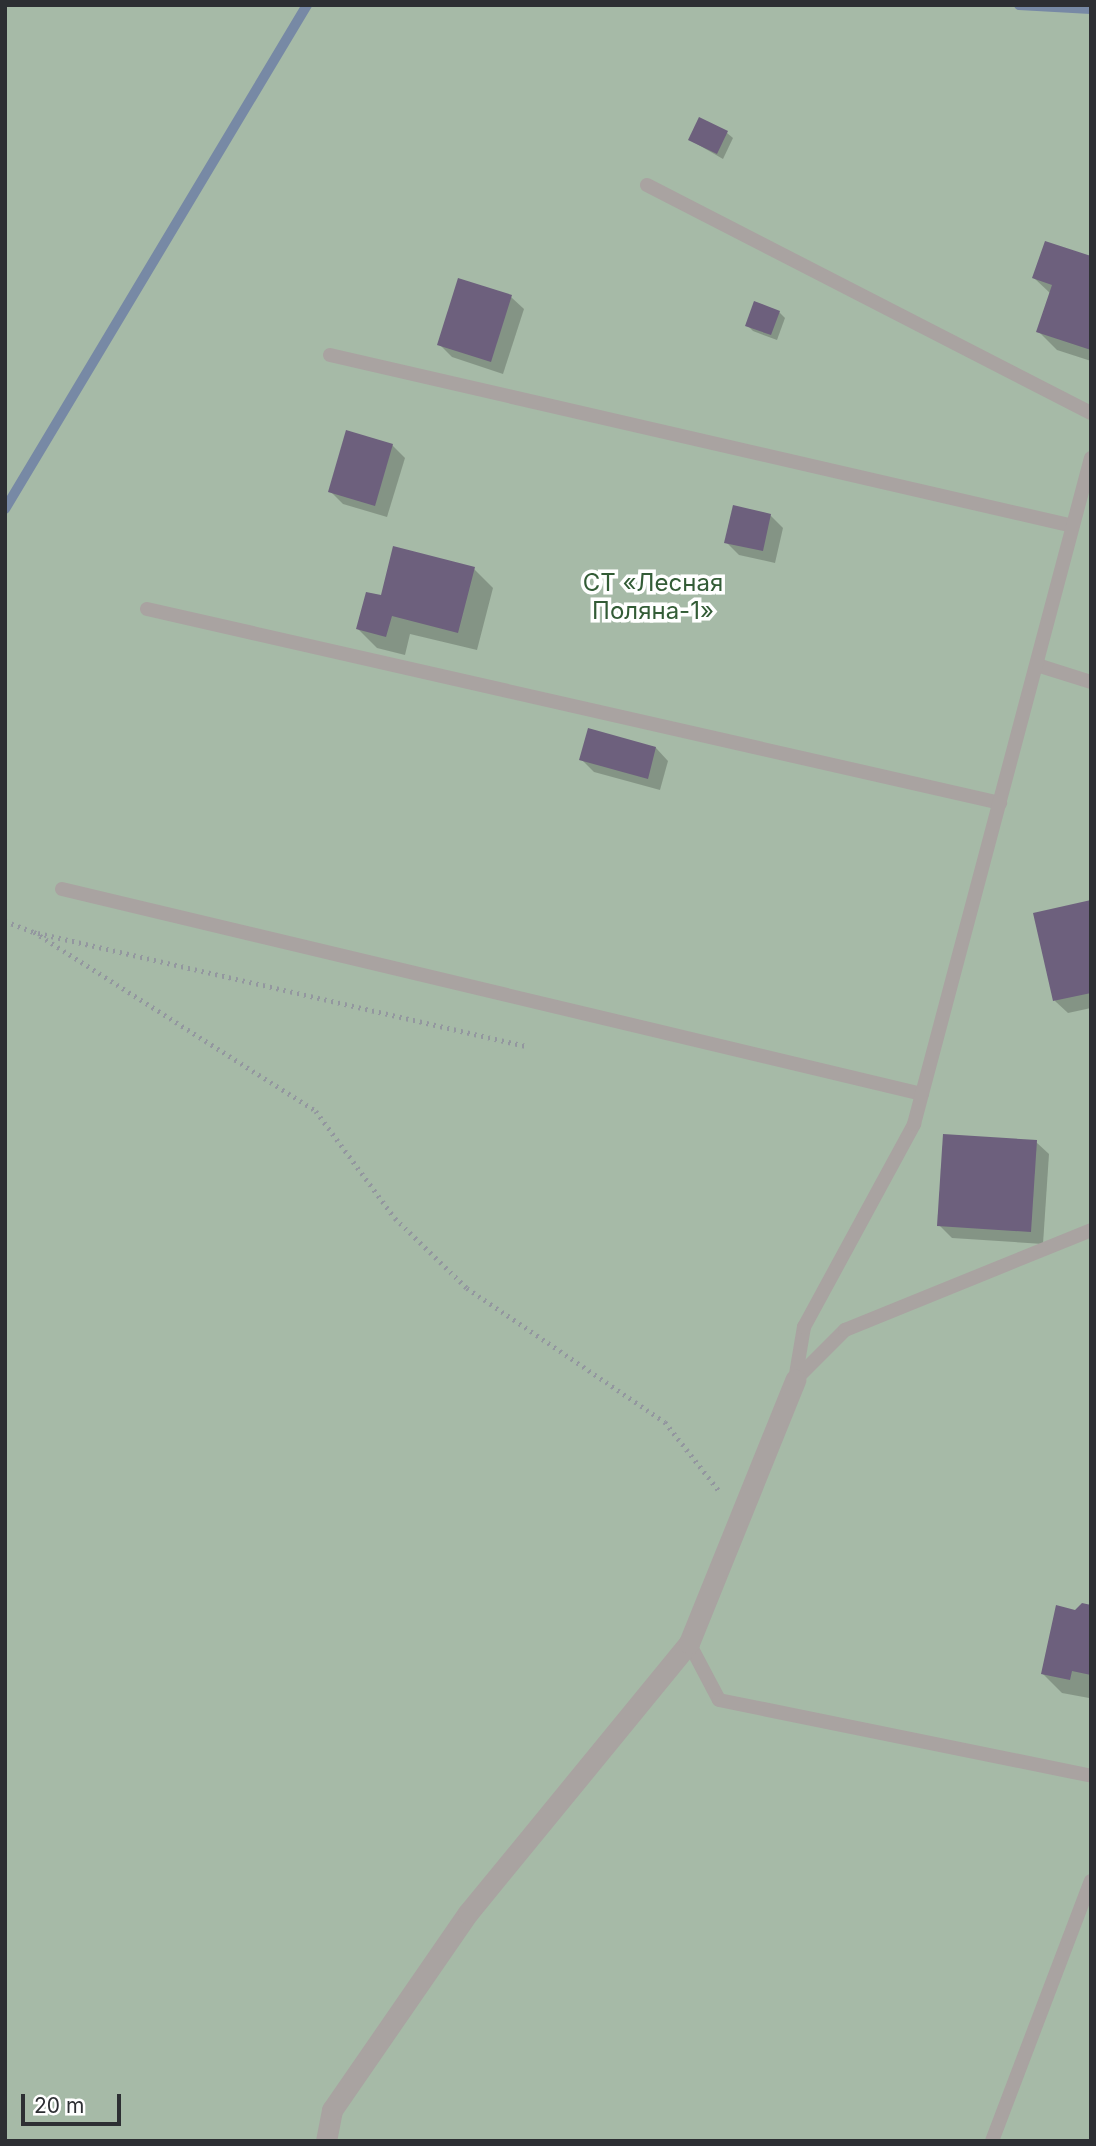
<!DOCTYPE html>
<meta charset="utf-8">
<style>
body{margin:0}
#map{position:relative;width:1096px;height:2146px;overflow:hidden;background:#dadfea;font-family:Inter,sans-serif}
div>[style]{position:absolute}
.green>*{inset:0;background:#a6baa7}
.shadow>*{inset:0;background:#0003}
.stream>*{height:10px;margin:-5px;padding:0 5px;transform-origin:5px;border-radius:5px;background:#7789a5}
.building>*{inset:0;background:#6d607d}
.path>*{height:4.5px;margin-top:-2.25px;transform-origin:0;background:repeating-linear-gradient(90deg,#93979f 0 2px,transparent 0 7px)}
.service>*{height:14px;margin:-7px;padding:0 7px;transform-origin:7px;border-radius:7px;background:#a9a3a1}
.minor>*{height:21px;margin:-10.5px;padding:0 10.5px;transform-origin:10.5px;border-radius:10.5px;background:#a9a3a1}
span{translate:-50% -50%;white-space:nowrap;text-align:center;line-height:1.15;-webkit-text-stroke:7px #fff;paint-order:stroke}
.park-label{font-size:24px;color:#335c36}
.frame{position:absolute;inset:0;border:7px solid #2d2f33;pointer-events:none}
.scale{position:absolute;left:21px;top:2094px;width:100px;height:32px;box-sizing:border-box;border:4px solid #2d2f33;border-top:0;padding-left:9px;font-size:21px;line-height:24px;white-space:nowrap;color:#2d2f33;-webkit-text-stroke:5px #fff;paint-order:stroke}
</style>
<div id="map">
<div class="green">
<div style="clip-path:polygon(5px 5px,1091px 5px,1091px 2141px,5px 2141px)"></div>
</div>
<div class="shadow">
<div style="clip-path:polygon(727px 133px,733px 138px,723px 159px,690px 140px)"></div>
<div style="clip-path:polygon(1091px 258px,1091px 361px,1057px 350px,1038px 331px,1051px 294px,1034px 278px)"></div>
<div style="clip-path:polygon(511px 297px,524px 309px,503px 374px,452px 357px,439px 344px)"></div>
<div style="clip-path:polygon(779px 312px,785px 318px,777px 340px,753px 331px,747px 325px)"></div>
<div style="clip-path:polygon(392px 445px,405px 458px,387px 517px,343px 504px,330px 491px)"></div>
<div style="clip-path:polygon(770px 515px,783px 528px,775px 563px,739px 555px,726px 542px)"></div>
<div style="clip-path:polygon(474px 569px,493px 588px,477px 650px,410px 634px,405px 655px,377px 648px,358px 629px)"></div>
<div style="clip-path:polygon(656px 748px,668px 761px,660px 790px,594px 772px,581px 759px)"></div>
<div style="clip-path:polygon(1091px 902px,1091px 1008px,1068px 1013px,1055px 1001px)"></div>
<div style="clip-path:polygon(1036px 1142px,1049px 1154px,1043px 1244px,952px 1238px,939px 1225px)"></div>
<div style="clip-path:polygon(1091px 1607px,1091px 1689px,1089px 1698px,1062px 1693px,1043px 1674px)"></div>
</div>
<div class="stream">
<div style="left:1019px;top:5px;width:72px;rotate:3.2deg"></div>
<div style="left:5px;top:509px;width:588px;rotate:-59.07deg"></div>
</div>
<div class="building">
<div style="clip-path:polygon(699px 117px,728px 131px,717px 154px,688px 140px)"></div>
<div style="clip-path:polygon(1045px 241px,1091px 256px,1091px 350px,1036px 332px,1052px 285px,1032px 278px)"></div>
<div style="clip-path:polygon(458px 278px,512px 295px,491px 362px,437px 345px)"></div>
<div style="clip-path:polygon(754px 301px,780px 311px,771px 335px,745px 326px)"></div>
<div style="clip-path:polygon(346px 430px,393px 444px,375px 506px,328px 492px)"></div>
<div style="clip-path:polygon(733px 505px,771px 514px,763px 551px,724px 543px)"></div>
<div style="clip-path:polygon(393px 546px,475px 567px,458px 633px,392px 616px,386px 637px,356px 629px,366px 592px,381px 595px)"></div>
<div style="clip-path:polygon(588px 728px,656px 747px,648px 779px,579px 760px)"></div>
<div style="clip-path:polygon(1091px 900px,1091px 993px,1053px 1001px,1033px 913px)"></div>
<div style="clip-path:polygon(943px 1134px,1037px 1140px,1031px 1232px,937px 1226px)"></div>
<div style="clip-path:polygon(1082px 1603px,1091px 1605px,1091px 1675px,1072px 1671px,1070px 1680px,1041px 1674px,1056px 1605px,1075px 1610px)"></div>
</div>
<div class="path">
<div style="left:5px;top:921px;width:31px;rotate:21deg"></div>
<div style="left:34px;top:932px;width:334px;rotate:32.4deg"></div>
<div style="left:316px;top:1111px;width:133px;rotate:53.6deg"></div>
<div style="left:395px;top:1218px;width:100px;rotate:44.2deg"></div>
<div style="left:467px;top:1288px;width:239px;rotate:34.1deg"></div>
<div style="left:665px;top:1422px;width:89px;rotate:51.8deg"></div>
<div style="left:38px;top:933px;width:501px;rotate:13.04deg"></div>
</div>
<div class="service">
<div style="left:647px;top:185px;width:499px;rotate:27.2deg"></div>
<div style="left:330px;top:355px;width:762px;rotate:12.96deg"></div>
<div style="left:147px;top:609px;width:875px;rotate:12.81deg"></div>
<div style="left:1037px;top:665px;width:57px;rotate:17.5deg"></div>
<div style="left:62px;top:889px;width:884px;rotate:13.41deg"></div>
<div style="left:795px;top:1380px;width:54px;rotate:-80.4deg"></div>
<div style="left:804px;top:1327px;width:231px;rotate:-61.5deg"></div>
<div style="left:914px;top:1124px;width:689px;rotate:-75.12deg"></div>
<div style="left:795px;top:1380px;width:71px;rotate:-45deg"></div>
<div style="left:845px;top:1330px;width:266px;rotate:-22.1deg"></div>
<div style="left:689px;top:1643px;width:64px;rotate:62.2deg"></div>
<div style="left:719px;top:1700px;width:380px;rotate:11.5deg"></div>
<div style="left:992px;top:2141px;width:278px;rotate:-69.2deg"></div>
</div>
<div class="minor">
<div style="left:326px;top:2141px;width:32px;rotate:-79deg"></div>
<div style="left:332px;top:2110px;width:239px;rotate:-55.4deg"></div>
<div style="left:468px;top:1913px;width:349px;rotate:-50.7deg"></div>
<div style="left:689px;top:1643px;width:284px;rotate:-68deg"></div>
</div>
<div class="park-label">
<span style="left:653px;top:597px">СТ «Лесная<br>Поляна-1»</span>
</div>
<div class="frame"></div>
<div class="scale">20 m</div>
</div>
